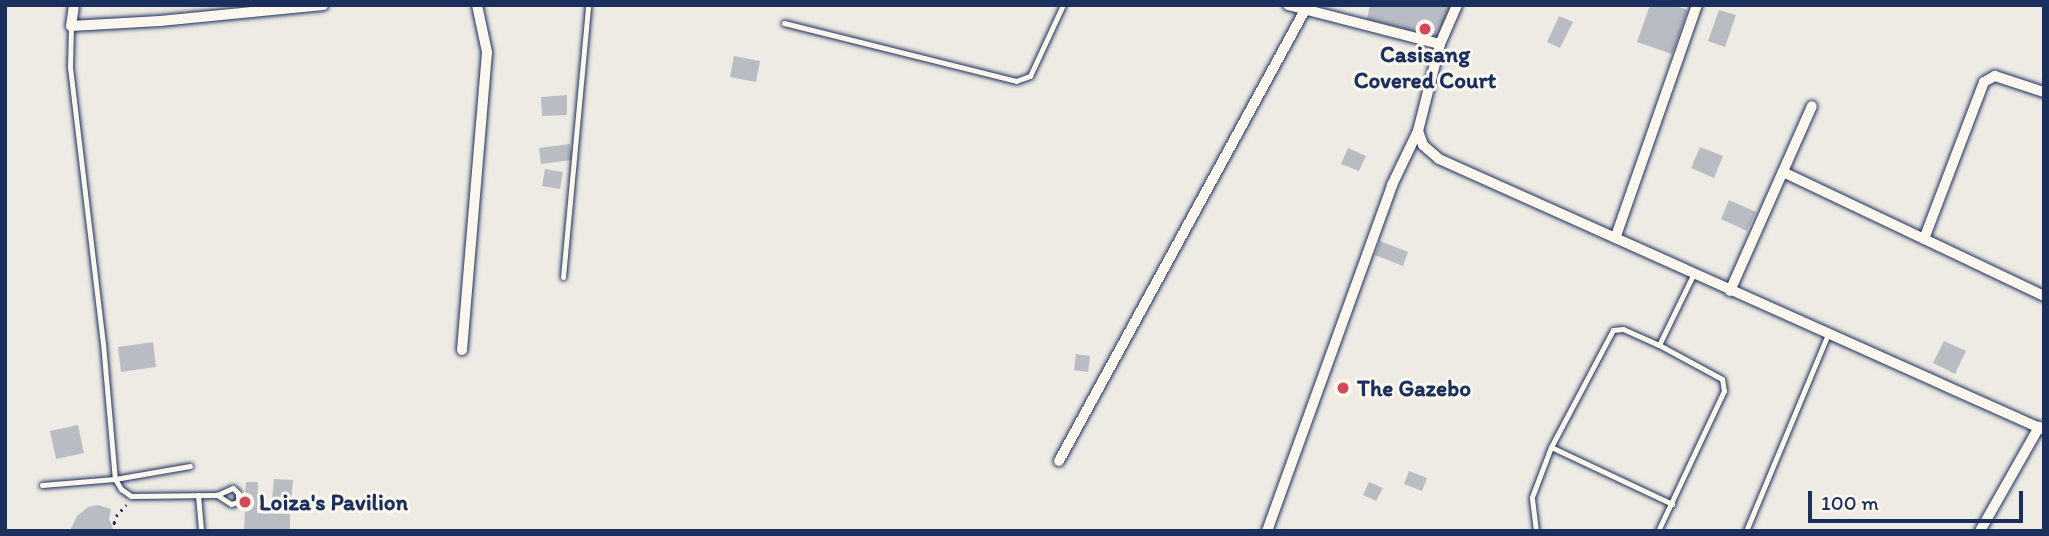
<!DOCTYPE html>
<style>
body{margin:0}
#map{position:relative;width:2049px;height:536px;overflow:hidden;background:#eeebe4;font-family:Itim,sans-serif}
div>[style]{position:absolute}
.building>*{inset:0;background:#b9bcc3}
.path>*{height:2.5px;margin-top:-1.25px;transform-origin:0;background:repeating-linear-gradient(90deg,#1b2f5e 0 2px,transparent 0 7px)}
.roads{filter:drop-shadow(0 0 2px #1b2f5e) drop-shadow(0 0 2px #1b2f5e)}
.service>*{height:5px;margin:-2.5px;padding:0 2.5px;transform-origin:2.5px;border-radius:2.5px;background:#fbf7ec}
.minor>*{height:10px;margin:-5px;padding:0 5px;transform-origin:5px;border-radius:5px;background:#fbf7ec}
.dots>*{width:19px;height:19px;translate:-50% -50%;box-sizing:border-box;border:4px solid #fbf7ec;border-radius:50%}
span{translate:-50% -50%;white-space:nowrap;text-align:center;line-height:1.15;-webkit-text-stroke:6px #fbf7ec;paint-order:stroke}
.poi-label{font-size:23px;color:#1b2f5e;font-weight:700}
.left{translate:0 -50%;text-align:left}
.frame{position:absolute;inset:0;border:7px solid #1b2f5e;pointer-events:none}
.scale{position:absolute;left:1808px;top:491px;width:215px;height:32px;box-sizing:border-box;border:4px solid #1b2f5e;border-top:0;padding-left:9px;font-size:21px;line-height:24px;white-space:nowrap;color:#1b2f5e;-webkit-text-stroke:5px #fbf7ec;paint-order:stroke}
</style>
<div id="map">
<div class="building">
<div style="clip-path:polygon(1370px 5px,1451px 5px,1442px 39px,1367px 19px)"></div>
<div style="clip-path:polygon(1650px 5px,1673px 5px,1688px 10px,1672px 54px,1637px 42px)"></div>
<div style="clip-path:polygon(1719px 10px,1736px 15px,1725px 47px,1708px 41px)"></div>
<div style="clip-path:polygon(1559px 16px,1573px 22px,1560px 48px,1547px 42px)"></div>
<div style="clip-path:polygon(734px 56px,760px 61px,756px 82px,730px 77px)"></div>
<div style="clip-path:polygon(567px 95px,567px 115px,542px 116px,541px 97px)"></div>
<div style="clip-path:polygon(570px 144px,572px 160px,541px 164px,539px 148px)"></div>
<div style="clip-path:polygon(1700px 147px,1723px 156px,1714px 178px,1691px 168px)"></div>
<div style="clip-path:polygon(1348px 148px,1366px 156px,1359px 171px,1341px 164px)"></div>
<div style="clip-path:polygon(545px 169px,563px 172px,560px 189px,542px 186px)"></div>
<div style="clip-path:polygon(1729px 200px,1756px 212px,1747px 231px,1721px 219px)"></div>
<div style="clip-path:polygon(1380px 241px,1408px 252px,1403px 266px,1375px 255px)"></div>
<div style="clip-path:polygon(1944px 341px,1966px 351px,1955px 374px,1933px 363px)"></div>
<div style="clip-path:polygon(153px 342px,156px 367px,121px 372px,118px 347px)"></div>
<div style="clip-path:polygon(1076px 354px,1090px 356px,1088px 372px,1074px 370px)"></div>
<div style="clip-path:polygon(78px 425px,84px 453px,56px 459px,50px 431px)"></div>
<div style="clip-path:polygon(1409px 471px,1427px 478px,1422px 491px,1404px 484px)"></div>
<div style="clip-path:polygon(274px 479px,293px 480px,290px 511px,271px 510px)"></div>
<div style="clip-path:polygon(246px 482px,258px 482px,257px 513px,290px 514px,290px 531px,244px 531px,245px 508px,233px 507px,233px 495px,245px 496px)"></div>
<div style="clip-path:polygon(1369px 482px,1383px 488px,1376px 501px,1363px 495px)"></div>
<div style="clip-path:polygon(98px 505px,111px 509px,109px 519px,114px 531px,70px 531px,77px 516px,88px 507px)"></div>
</div>
<div class="path">
<div style="left:117px;top:531px;width:9px;rotate:-111deg"></div>
<div style="left:114px;top:523px;width:7px;rotate:-74deg"></div>
<div style="left:116px;top:516px;width:15px;rotate:-48deg"></div>
</div>
<div class="roads">
<div class="service">
<div style="left:784px;top:23px;width:239px;rotate:14deg"></div>
<div style="left:1016px;top:81px;width:15px;rotate:-20deg"></div>
<div style="left:1030px;top:76px;width:78px;rotate:-65.1deg"></div>
<div style="left:71px;top:26px;width:41px;rotate:91.4deg"></div>
<div style="left:70px;top:67px;width:278px;rotate:83.2deg"></div>
<div style="left:103px;top:343px;width:137px;rotate:85deg"></div>
<div style="left:115px;top:479px;width:12px;rotate:59deg"></div>
<div style="left:121px;top:489px;width:12px;rotate:35deg"></div>
<div style="left:131px;top:496px;width:86px;rotate:-0.7deg"></div>
<div style="left:217px;top:495px;width:17px;rotate:-24deg"></div>
<div style="left:233px;top:488px;width:7px;rotate:45deg"></div>
<div style="left:238px;top:493px;width:9px;rotate:90deg"></div>
<div style="left:238px;top:502px;width:7px;rotate:164deg"></div>
<div style="left:231px;top:504px;width:17px;rotate:-147deg"></div>
<div style="left:563px;top:277px;width:273px;rotate:-84.7deg"></div>
<div style="left:1551px;top:447px;width:134px;rotate:25.2deg"></div>
<div style="left:42px;top:485px;width:73px;rotate:-4.7deg"></div>
<div style="left:115px;top:479px;width:76px;rotate:-9.8deg"></div>
<div style="left:198px;top:495px;width:36px;rotate:85deg"></div>
<div style="left:1536px;top:531px;width:34px;rotate:-97deg"></div>
<div style="left:1532px;top:497px;width:53px;rotate:-69.2deg"></div>
<div style="left:1551px;top:447px;width:132px;rotate:-62.1deg"></div>
<div style="left:1613px;top:330px;width:10px;rotate:-6deg"></div>
<div style="left:1623px;top:329px;width:39px;rotate:24deg"></div>
<div style="left:1658px;top:531px;width:155px;rotate:-64.8deg"></div>
<div style="left:1724px;top:391px;width:12px;rotate:-99deg"></div>
<div style="left:1722px;top:379px;width:72px;rotate:-151.6deg"></div>
<div style="left:1659px;top:345px;width:80px;rotate:-64.1deg"></div>
<div style="left:1746px;top:531px;width:213px;rotate:-67.4deg"></div>
</div>
<div class="minor">
<div style="left:74px;top:5px;width:21px;rotate:98deg"></div>
<div style="left:71px;top:26px;width:89px;rotate:-3.2deg"></div>
<div style="left:160px;top:21px;width:164px;rotate:-5.6deg"></div>
<div style="left:1288px;top:5px;width:157px;rotate:14.4deg"></div>
<div style="left:1457px;top:5px;width:43px;rotate:113.6deg"></div>
<div style="left:1440px;top:44px;width:90px;rotate:104.2deg"></div>
<div style="left:1418px;top:131px;width:15px;rotate:70deg"></div>
<div style="left:1423px;top:145px;width:21px;rotate:41deg"></div>
<div style="left:1439px;top:159px;width:663px;rotate:24.13deg"></div>
<div style="left:1783px;top:172px;width:289px;rotate:25.4deg"></div>
<div style="left:1616px;top:236px;width:245px;rotate:-70.7deg"></div>
<div style="left:1924px;top:239px;width:168px;rotate:-69.1deg"></div>
<div style="left:1984px;top:82px;width:13px;rotate:-29deg"></div>
<div style="left:1995px;top:76px;width:52px;rotate:18.1deg"></div>
<div style="left:1730px;top:291px;width:202px;rotate:-66.1deg"></div>
<div style="left:462px;top:350px;width:299px;rotate:-85.2deg"></div>
<div style="left:487px;top:52px;width:48px;rotate:-102deg"></div>
<div style="left:1059px;top:461px;width:514px;rotate:-61.39deg"></div>
<div style="left:1267px;top:531px;width:368px;rotate:-70.1deg"></div>
<div style="left:1392px;top:185px;width:60px;rotate:-64.3deg"></div>
<div style="left:1980px;top:531px;width:120px;rotate:-60.4deg"></div>
</div>
</div>
<div class="dots">
<div style="left:1425px;top:29px;background:#d1495b"></div>
<div style="left:1343px;top:388px;background:#d1495b"></div>
<div style="left:245px;top:502px;background:#d1495b"></div>
</div>
<div class="poi-label">
<span style="left:1425px;top:67px">Casisang<br>Covered Court</span>
<span class="left" style="left:1357px;top:388px">The Gazebo</span>
<span class="left" style="left:259px;top:502px">Loiza's Pavilion</span>
</div>
<div class="frame"></div>
<div class="scale">100 m</div>
</div>
